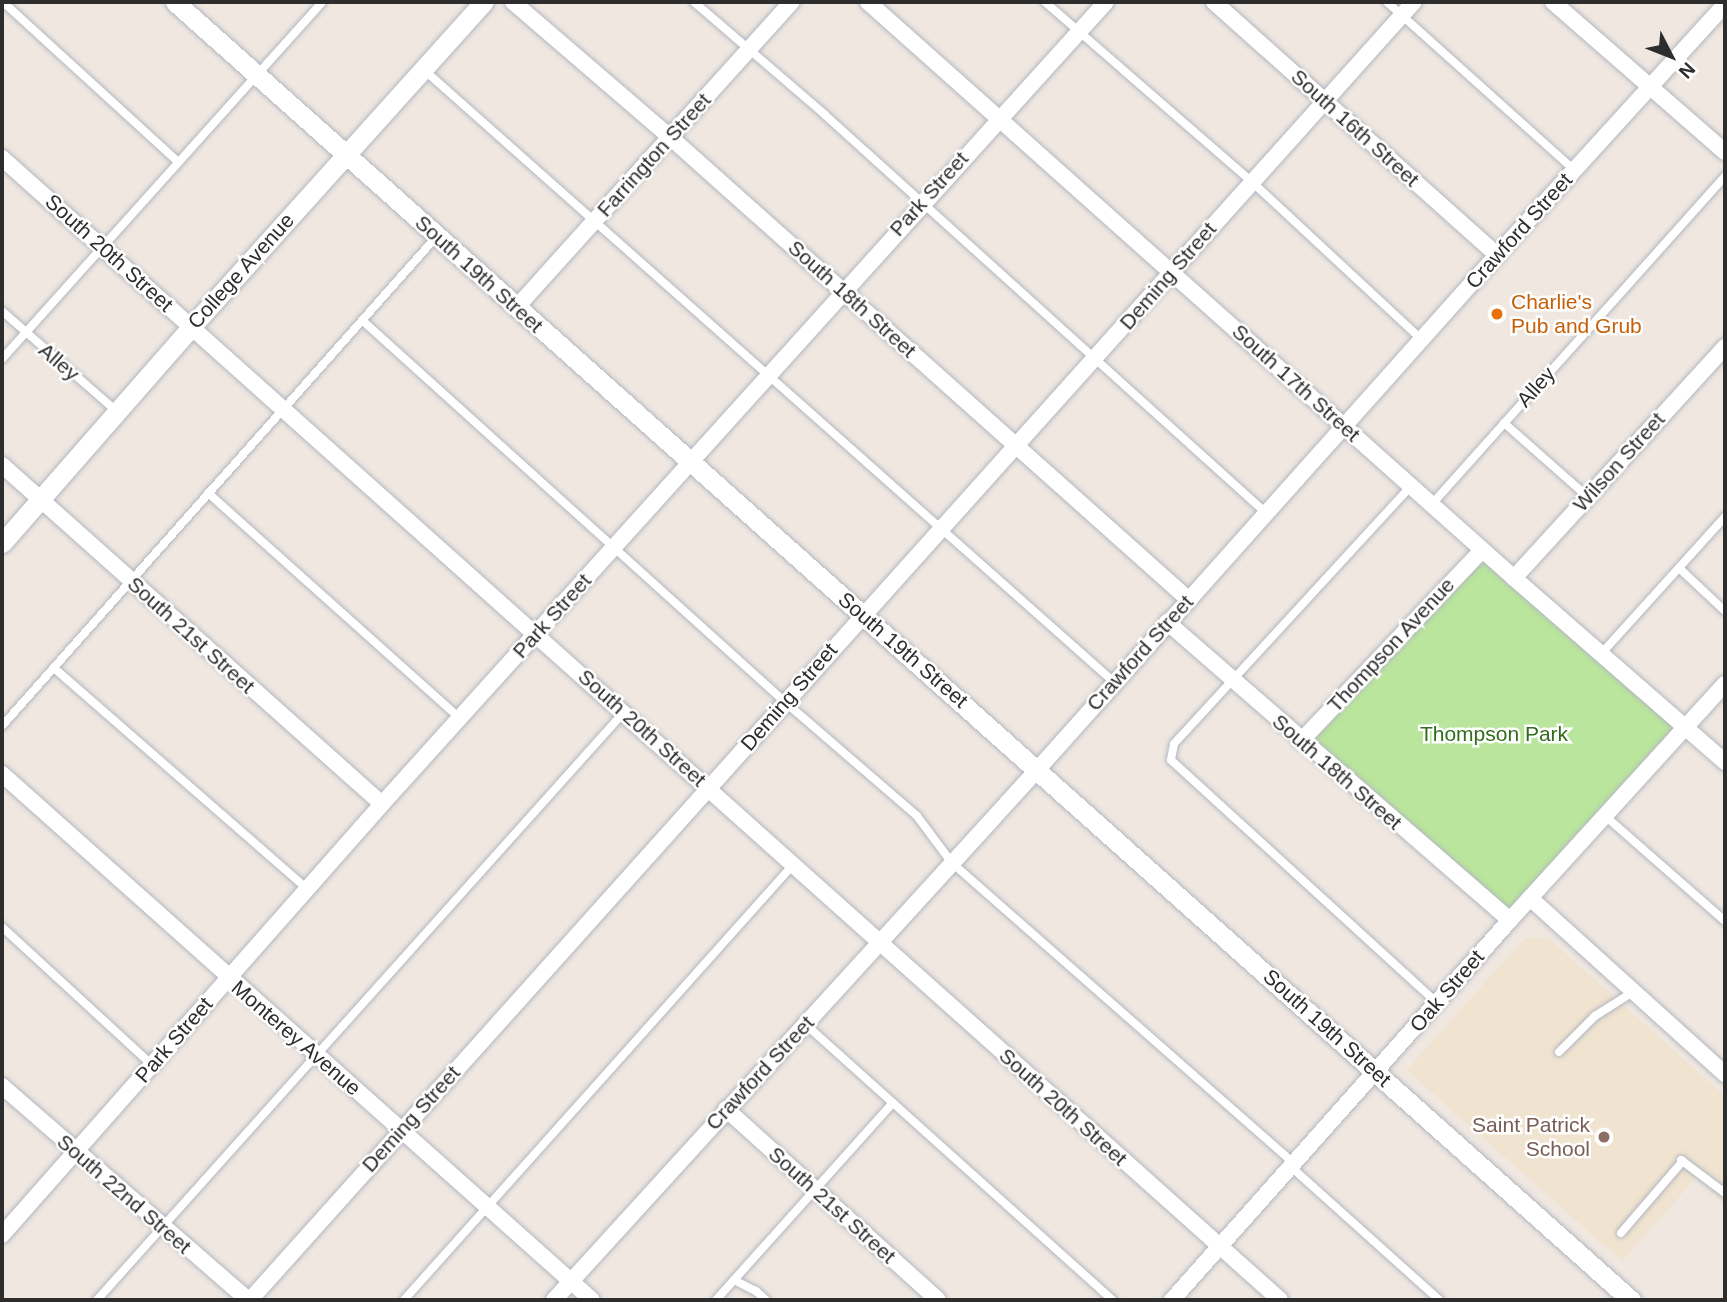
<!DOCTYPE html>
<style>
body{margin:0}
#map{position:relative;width:1727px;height:1302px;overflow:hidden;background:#efe7e0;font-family:Arial,sans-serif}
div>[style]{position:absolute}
.education>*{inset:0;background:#f0e3cf}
.green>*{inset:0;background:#bae59c}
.roads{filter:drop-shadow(0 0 2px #b3b7c1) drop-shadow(0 0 2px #b3b7c1)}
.service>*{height:8px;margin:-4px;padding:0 4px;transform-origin:4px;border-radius:4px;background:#fff}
.minor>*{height:16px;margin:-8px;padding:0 8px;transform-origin:8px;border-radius:8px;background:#fff}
.tertiary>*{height:19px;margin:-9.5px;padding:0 9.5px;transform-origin:9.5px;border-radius:9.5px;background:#fff}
.dots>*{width:19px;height:19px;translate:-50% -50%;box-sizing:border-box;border:4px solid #fff;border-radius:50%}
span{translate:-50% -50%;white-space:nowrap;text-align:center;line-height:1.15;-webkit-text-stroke:5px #fff;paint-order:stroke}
.street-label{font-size:21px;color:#2d2d2d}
.food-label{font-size:21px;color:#c56008}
.left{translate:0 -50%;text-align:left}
.park-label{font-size:21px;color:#316d1a}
.education-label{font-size:21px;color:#785e54}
.right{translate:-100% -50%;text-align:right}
.frame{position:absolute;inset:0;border:4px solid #2d2d2d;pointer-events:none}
.north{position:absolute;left:1636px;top:21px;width:70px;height:70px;-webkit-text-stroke:5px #fff;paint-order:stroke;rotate:132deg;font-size:19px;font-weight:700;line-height:28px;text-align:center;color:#2d2d2d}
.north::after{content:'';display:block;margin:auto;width:24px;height:32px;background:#2d2d2d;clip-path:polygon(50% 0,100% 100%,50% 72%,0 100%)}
</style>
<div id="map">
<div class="education">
<div style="clip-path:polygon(1535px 937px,1548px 938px,1725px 1096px,1725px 1204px,1696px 1178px,1622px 1261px,1407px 1070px,1524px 939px)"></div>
</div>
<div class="green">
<div style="clip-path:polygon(1482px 550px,1687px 727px,1510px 920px,1301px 741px)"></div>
</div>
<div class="roads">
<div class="service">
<div style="left:3px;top:2px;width:237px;rotate:42.4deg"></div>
<div style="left:694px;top:2px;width:172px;rotate:40.7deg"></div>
<div style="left:824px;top:114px;width:595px;rotate:42.07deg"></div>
<div style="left:1045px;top:2px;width:273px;rotate:41deg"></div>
<div style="left:1251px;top:181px;width:232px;rotate:42.9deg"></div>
<div style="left:1387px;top:2px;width:251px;rotate:41.9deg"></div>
<div style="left:423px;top:69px;width:924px;rotate:41.58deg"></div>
<div style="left:2px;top:311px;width:150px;rotate:41.2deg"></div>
<div style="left:363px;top:321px;width:569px;rotate:42.08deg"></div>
<div style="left:785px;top:702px;width:174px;rotate:40.8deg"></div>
<div style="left:917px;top:816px;width:59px;rotate:53.3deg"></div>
<div style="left:952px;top:863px;width:456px;rotate:41.3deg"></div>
<div style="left:2px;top:359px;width:479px;rotate:-48.1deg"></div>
<div style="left:1504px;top:423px;width:112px;rotate:41.4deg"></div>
<div style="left:1411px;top:486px;width:350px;rotate:132.6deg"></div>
<div style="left:1174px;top:744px;width:16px;rotate:101deg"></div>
<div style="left:1171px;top:760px;width:360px;rotate:42.4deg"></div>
<div style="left:208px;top:493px;width:338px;rotate:41.8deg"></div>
<div style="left:1432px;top:504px;width:440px;rotate:-48.2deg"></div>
<div style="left:1679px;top:568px;width:63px;rotate:43.1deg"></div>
<div style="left:1601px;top:654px;width:185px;rotate:-47.9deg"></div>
<div style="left:54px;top:668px;width:336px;rotate:41.1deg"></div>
<div style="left:2px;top:726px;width:655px;rotate:-48.4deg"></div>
<div style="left:1605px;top:816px;width:159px;rotate:41.2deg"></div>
<div style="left:2px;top:927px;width:204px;rotate:42.6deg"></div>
<div style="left:805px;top:1024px;width:414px;rotate:41.9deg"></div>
<div style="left:1559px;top:1052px;width:51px;rotate:-45deg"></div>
<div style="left:1595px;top:1016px;width:45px;rotate:-32.3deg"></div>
<div style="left:1681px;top:1160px;width:55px;rotate:36.9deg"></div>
<div style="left:1291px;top:1167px;width:199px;rotate:41.9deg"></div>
<div style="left:1621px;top:1233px;width:95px;rotate:-49.3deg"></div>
<div style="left:734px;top:1280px;width:25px;rotate:27deg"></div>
<div style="left:756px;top:1291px;width:13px;rotate:42deg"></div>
<div style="left:97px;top:1300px;width:790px;rotate:-48.13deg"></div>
<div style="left:404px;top:1300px;width:584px;rotate:-48.2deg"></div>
<div style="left:716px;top:1300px;width:265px;rotate:-48.1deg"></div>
</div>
<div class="minor">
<div style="left:513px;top:2px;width:207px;rotate:40.7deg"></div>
<div style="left:670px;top:137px;width:694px;rotate:41.73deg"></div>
<div style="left:868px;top:2px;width:866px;rotate:41.72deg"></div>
<div style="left:1514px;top:578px;width:280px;rotate:41.1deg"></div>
<div style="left:1214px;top:2px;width:380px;rotate:41.8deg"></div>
<div style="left:1553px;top:2px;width:228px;rotate:41.1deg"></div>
<div style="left:2px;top:158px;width:1714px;rotate:41.78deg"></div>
<div style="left:516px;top:308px;width:412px;rotate:-48deg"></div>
<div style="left:2px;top:465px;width:509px;rotate:41.74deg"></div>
<div style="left:1514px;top:578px;width:313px;rotate:-47.6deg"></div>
<div style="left:1167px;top:622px;width:454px;rotate:41deg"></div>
<div style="left:1301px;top:741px;width:263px;rotate:-46.5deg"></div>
<div style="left:2px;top:774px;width:790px;rotate:41.72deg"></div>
<div style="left:1530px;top:898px;width:263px;rotate:42.1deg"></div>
<div style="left:2px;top:1086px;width:326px;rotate:41deg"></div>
<div style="left:726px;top:1109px;width:285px;rotate:42deg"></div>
<div style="left:2px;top:1235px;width:575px;rotate:-48.6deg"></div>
<div style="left:382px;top:804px;width:1080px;rotate:-47.93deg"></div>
<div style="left:250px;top:1300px;width:1743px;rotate:-48.12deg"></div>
<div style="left:554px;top:1300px;width:718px;rotate:-47.65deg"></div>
<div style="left:1038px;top:769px;width:689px;rotate:-48.24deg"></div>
<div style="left:1497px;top:255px;width:339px;rotate:-47.7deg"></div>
<div style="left:1172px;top:1300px;width:509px;rotate:-48.35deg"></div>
<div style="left:1510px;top:920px;width:319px;rotate:-47.7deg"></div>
</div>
<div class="tertiary">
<div style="left:175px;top:2px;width:1951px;rotate:41.72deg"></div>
<div style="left:2px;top:543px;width:287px;rotate:-48.8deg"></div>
<div style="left:191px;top:327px;width:438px;rotate:-48deg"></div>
</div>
</div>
<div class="dots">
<div style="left:1497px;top:314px;background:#e8710a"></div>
<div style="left:1604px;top:1137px;background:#8d6e63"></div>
</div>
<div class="street-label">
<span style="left:1355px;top:128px;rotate:42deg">South 16th Street</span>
<span style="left:654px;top:155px;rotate:-48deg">Farrington Street</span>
<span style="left:929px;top:194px;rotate:-48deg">Park Street</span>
<span style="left:1519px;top:231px;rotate:-48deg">Crawford Street</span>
<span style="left:109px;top:253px;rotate:42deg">South 20th Street</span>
<span style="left:241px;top:271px;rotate:-48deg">College Avenue</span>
<span style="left:479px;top:274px;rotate:42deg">South 19th Street</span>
<span style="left:1168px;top:276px;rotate:-49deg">Deming Street</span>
<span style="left:852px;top:299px;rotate:42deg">South 18th Street</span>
<span style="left:59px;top:362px;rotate:41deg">Alley</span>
<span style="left:1296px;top:383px;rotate:42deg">South 17th Street</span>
<span style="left:1536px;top:387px;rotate:-48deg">Alley</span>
<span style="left:1619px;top:462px;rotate:-48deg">Wilson Street</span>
<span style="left:552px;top:616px;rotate:-48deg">Park Street</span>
<span style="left:191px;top:635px;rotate:42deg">South 21st Street</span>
<span style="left:1391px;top:645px;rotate:-47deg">Thompson Avenue</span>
<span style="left:903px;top:650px;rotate:41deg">South 19th Street</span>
<span style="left:1140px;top:653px;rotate:-48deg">Crawford Street</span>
<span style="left:789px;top:697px;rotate:-49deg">Deming Street</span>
<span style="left:642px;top:728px;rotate:42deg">South 20th Street</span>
<span style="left:1337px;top:772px;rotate:41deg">South 18th Street</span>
<span style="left:1447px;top:991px;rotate:-49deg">Oak Street</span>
<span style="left:1327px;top:1028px;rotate:42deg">South 19th Street</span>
<span style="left:296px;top:1038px;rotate:41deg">Monterey Avenue</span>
<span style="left:174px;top:1040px;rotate:-49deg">Park Street</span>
<span style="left:760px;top:1073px;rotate:-47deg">Crawford Street</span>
<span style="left:1063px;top:1107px;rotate:42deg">South 20th Street</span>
<span style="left:411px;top:1119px;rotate:-48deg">Deming Street</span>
<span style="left:124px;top:1194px;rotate:41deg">South 22nd Street</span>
<span style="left:832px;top:1205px;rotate:42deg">South 21st Street</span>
</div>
<div class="food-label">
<span class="left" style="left:1511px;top:314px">Charlie's<br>Pub and Grub</span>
</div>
<div class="park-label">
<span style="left:1494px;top:734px">Thompson Park</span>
</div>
<div class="education-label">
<span class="right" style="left:1590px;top:1137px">Saint Patrick<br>School</span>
</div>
<div class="frame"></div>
<div class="north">N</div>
</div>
